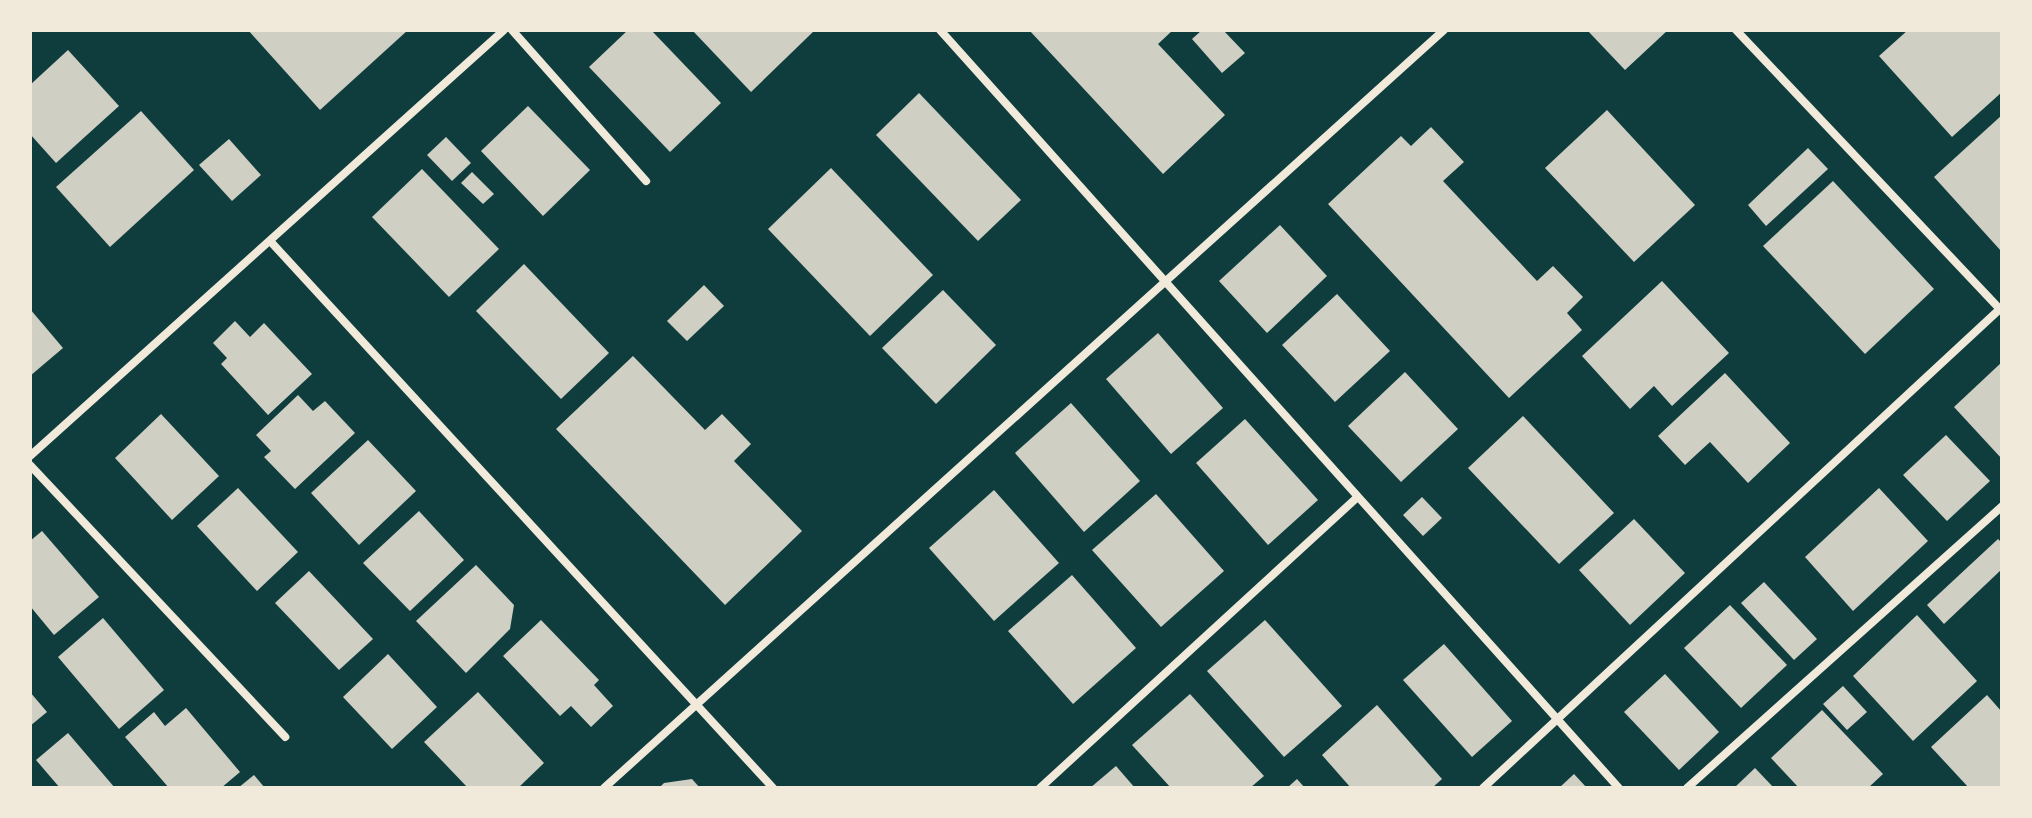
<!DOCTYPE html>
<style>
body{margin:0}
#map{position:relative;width:2032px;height:818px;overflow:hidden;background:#0f3d3e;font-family:"Zilla Slab",serif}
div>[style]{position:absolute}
.building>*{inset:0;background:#cfcfc3}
.minor>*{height:8px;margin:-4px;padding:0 4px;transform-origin:4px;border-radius:4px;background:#f1e9da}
span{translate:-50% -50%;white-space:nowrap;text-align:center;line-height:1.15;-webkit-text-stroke:8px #f1e9da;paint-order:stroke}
.frame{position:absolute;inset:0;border:32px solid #f1e9da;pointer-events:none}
</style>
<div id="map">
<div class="building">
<div style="clip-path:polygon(248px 30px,408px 30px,320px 110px)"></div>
<div style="clip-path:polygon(628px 30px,651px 30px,721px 103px,670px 152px,589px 67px)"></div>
<div style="clip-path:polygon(692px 30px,815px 30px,751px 92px)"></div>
<div style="clip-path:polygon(1029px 30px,1173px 30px,1158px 44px,1225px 115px,1163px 174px)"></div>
<div style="clip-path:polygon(1202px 30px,1223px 30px,1245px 53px,1222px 73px,1192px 39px)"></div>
<div style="clip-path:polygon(1587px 30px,1668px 30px,1625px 70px)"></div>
<div style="clip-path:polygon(1908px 30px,2002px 30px,2002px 92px,1952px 137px,1879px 56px)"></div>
<div style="clip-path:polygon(68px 50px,119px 106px,56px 163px,30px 134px,30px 85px)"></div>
<div style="clip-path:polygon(919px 93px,1021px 200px,978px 241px,876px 135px)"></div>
<div style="clip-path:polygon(528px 106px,590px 170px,543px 216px,481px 151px)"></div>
<div style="clip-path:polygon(1607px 110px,1695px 205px,1634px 262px,1545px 168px)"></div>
<div style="clip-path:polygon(141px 111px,194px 170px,110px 247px,56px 187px)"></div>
<div style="clip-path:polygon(2002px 115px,2002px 252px,1934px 177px)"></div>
<div style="clip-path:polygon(1431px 127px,1464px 162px,1443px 181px,1537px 281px,1553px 266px,1583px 297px,1567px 313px,1582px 330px,1509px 398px,1328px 204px,1401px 136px,1411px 146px)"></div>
<div style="clip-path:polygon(446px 137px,471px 163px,452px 181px,427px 155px)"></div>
<div style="clip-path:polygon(229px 139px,261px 175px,232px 201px,199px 165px)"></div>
<div style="clip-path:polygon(1808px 148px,1828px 169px,1766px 226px,1748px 205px)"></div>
<div style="clip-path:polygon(831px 168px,933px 275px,870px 336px,768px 229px)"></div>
<div style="clip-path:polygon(422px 169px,499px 249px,449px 297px,372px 217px)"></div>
<div style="clip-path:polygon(472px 172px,494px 194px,483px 204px,461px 183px)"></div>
<div style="clip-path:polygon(1833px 181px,1934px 289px,1865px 354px,1763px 246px)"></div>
<div style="clip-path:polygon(1280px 225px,1327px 276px,1267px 333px,1219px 281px)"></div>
<div style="clip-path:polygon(524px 264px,609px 353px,561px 399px,476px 311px)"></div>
<div style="clip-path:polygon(1662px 281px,1729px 353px,1672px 406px,1654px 386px,1630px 409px,1582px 356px)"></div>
<div style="clip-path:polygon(704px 285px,724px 306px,687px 341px,667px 321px)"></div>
<div style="clip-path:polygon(943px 290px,996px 345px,936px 404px,882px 348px)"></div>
<div style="clip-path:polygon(1337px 294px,1390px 351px,1335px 402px,1282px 345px)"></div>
<div style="clip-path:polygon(30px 309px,63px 348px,30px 376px)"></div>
<div style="clip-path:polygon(235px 321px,250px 337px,264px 323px,312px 374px,268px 415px,221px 364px,227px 358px,213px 343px)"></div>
<div style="clip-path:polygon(1158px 333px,1223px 408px,1171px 454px,1106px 379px)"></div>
<div style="clip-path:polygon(633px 356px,705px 430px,722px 414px,751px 444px,734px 461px,802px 531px,725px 605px,556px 429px)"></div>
<div style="clip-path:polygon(2002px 362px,2002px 459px,1954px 407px)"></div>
<div style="clip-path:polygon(1405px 372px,1458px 429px,1401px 482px,1348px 426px)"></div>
<div style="clip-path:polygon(1725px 373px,1790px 443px,1748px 483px,1710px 442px,1685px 465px,1658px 436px)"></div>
<div style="clip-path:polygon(298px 395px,313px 411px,325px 401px,355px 433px,295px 489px,264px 457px,271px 451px,256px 435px)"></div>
<div style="clip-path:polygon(1071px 403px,1140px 481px,1084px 532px,1015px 453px)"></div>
<div style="clip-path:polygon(161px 414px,219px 476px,172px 520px,115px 458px)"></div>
<div style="clip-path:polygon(1523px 416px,1614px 513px,1559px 564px,1468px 468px)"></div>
<div style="clip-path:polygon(1245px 419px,1318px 500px,1268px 545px,1196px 463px)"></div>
<div style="clip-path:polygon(1946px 435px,1990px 481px,1947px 521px,1903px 475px)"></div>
<div style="clip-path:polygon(368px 440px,416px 491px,359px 545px,311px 493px)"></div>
<div style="clip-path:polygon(238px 488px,298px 552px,257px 591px,197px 526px)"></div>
<div style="clip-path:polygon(1879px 488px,1928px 541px,1853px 611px,1805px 557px)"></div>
<div style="clip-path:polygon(994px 490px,1059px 563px,994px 621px,929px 548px)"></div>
<div style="clip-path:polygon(1156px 494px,1224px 571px,1161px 627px,1092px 550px)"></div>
<div style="clip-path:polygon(1422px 497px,1442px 518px,1423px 536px,1403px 515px)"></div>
<div style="clip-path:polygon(419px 511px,464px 560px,410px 611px,363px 563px)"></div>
<div style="clip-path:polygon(1634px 519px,1685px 573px,1630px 625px,1579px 570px)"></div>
<div style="clip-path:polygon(42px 531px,99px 597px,54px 635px,30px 606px,30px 541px)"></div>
<div style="clip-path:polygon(1998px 539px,2002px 543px,2002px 569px,1944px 624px,1927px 605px)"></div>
<div style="clip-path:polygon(476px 565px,514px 605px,510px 629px,466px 673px,416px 621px)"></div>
<div style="clip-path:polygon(309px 571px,373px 639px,339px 670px,275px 603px)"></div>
<div style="clip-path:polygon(1072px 575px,1136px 648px,1073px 704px,1008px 631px)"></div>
<div style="clip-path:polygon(1764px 582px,1817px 639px,1794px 660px,1741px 603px)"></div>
<div style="clip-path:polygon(1730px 605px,1787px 665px,1741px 708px,1684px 648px)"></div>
<div style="clip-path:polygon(1917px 615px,1977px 681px,1913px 741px,1853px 676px)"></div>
<div style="clip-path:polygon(103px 618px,164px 690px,119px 729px,58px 657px)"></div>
<div style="clip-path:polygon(541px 620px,599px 680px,594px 685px,613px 706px,591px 727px,571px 706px,560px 716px,503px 656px)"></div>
<div style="clip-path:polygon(1265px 620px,1342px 706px,1284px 757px,1207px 671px)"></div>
<div style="clip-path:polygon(1444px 644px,1512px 721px,1472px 757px,1403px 680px)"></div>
<div style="clip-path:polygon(388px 654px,437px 707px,392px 749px,343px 697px)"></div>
<div style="clip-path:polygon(1665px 674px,1719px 732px,1679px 770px,1624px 712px)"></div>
<div style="clip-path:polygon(1843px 686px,1867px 712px,1847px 730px,1823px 704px)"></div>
<div style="clip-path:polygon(30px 692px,47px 712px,30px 726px)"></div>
<div style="clip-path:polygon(478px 692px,544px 763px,518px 788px,468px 788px,424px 742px)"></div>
<div style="clip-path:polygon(1190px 694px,1264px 776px,1250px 788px,1171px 788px,1132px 745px)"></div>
<div style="clip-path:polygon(1987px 695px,2002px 712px,2002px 788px,1969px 788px,1931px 747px)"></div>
<div style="clip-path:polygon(1377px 705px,1442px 779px,1432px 788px,1351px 788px,1322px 755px)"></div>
<div style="clip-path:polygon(186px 708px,240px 772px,221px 788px,169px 788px,125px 737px,154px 712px,165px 726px)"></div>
<div style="clip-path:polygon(1822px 710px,1883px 774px,1868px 788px,1799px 788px,1771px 758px)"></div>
<div style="clip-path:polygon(68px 733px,115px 788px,60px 788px,36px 760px)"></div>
<div style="clip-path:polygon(1116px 766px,1135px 788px,1090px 788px)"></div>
<div style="clip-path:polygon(1755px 768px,1774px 788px,1734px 788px)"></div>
<div style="clip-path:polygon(1574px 774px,1587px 788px,1559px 788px)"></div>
<div style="clip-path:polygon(254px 775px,265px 788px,238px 788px)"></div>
<div style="clip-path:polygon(692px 779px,700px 788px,659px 788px,664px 783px)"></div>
<div style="clip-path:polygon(1297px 779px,1305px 788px,1287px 788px)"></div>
</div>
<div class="minor">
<div style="left:512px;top:30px;width:202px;rotate:48.4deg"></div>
<div style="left:940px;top:30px;width:1018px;rotate:48.15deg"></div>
<div style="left:1736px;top:30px;width:387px;rotate:46.6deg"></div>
<div style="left:271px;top:242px;width:742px;rotate:47.4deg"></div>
<div style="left:30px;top:456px;width:637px;rotate:-41.95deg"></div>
<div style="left:30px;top:465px;width:373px;rotate:46.8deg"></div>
<div style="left:604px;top:788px;width:1131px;rotate:-42.06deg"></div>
<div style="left:1040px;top:788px;width:430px;rotate:-42.5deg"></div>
<div style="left:1483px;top:788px;width:708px;rotate:-42.82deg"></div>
<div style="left:1687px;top:788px;width:423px;rotate:-41.8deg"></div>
</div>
<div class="frame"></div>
</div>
